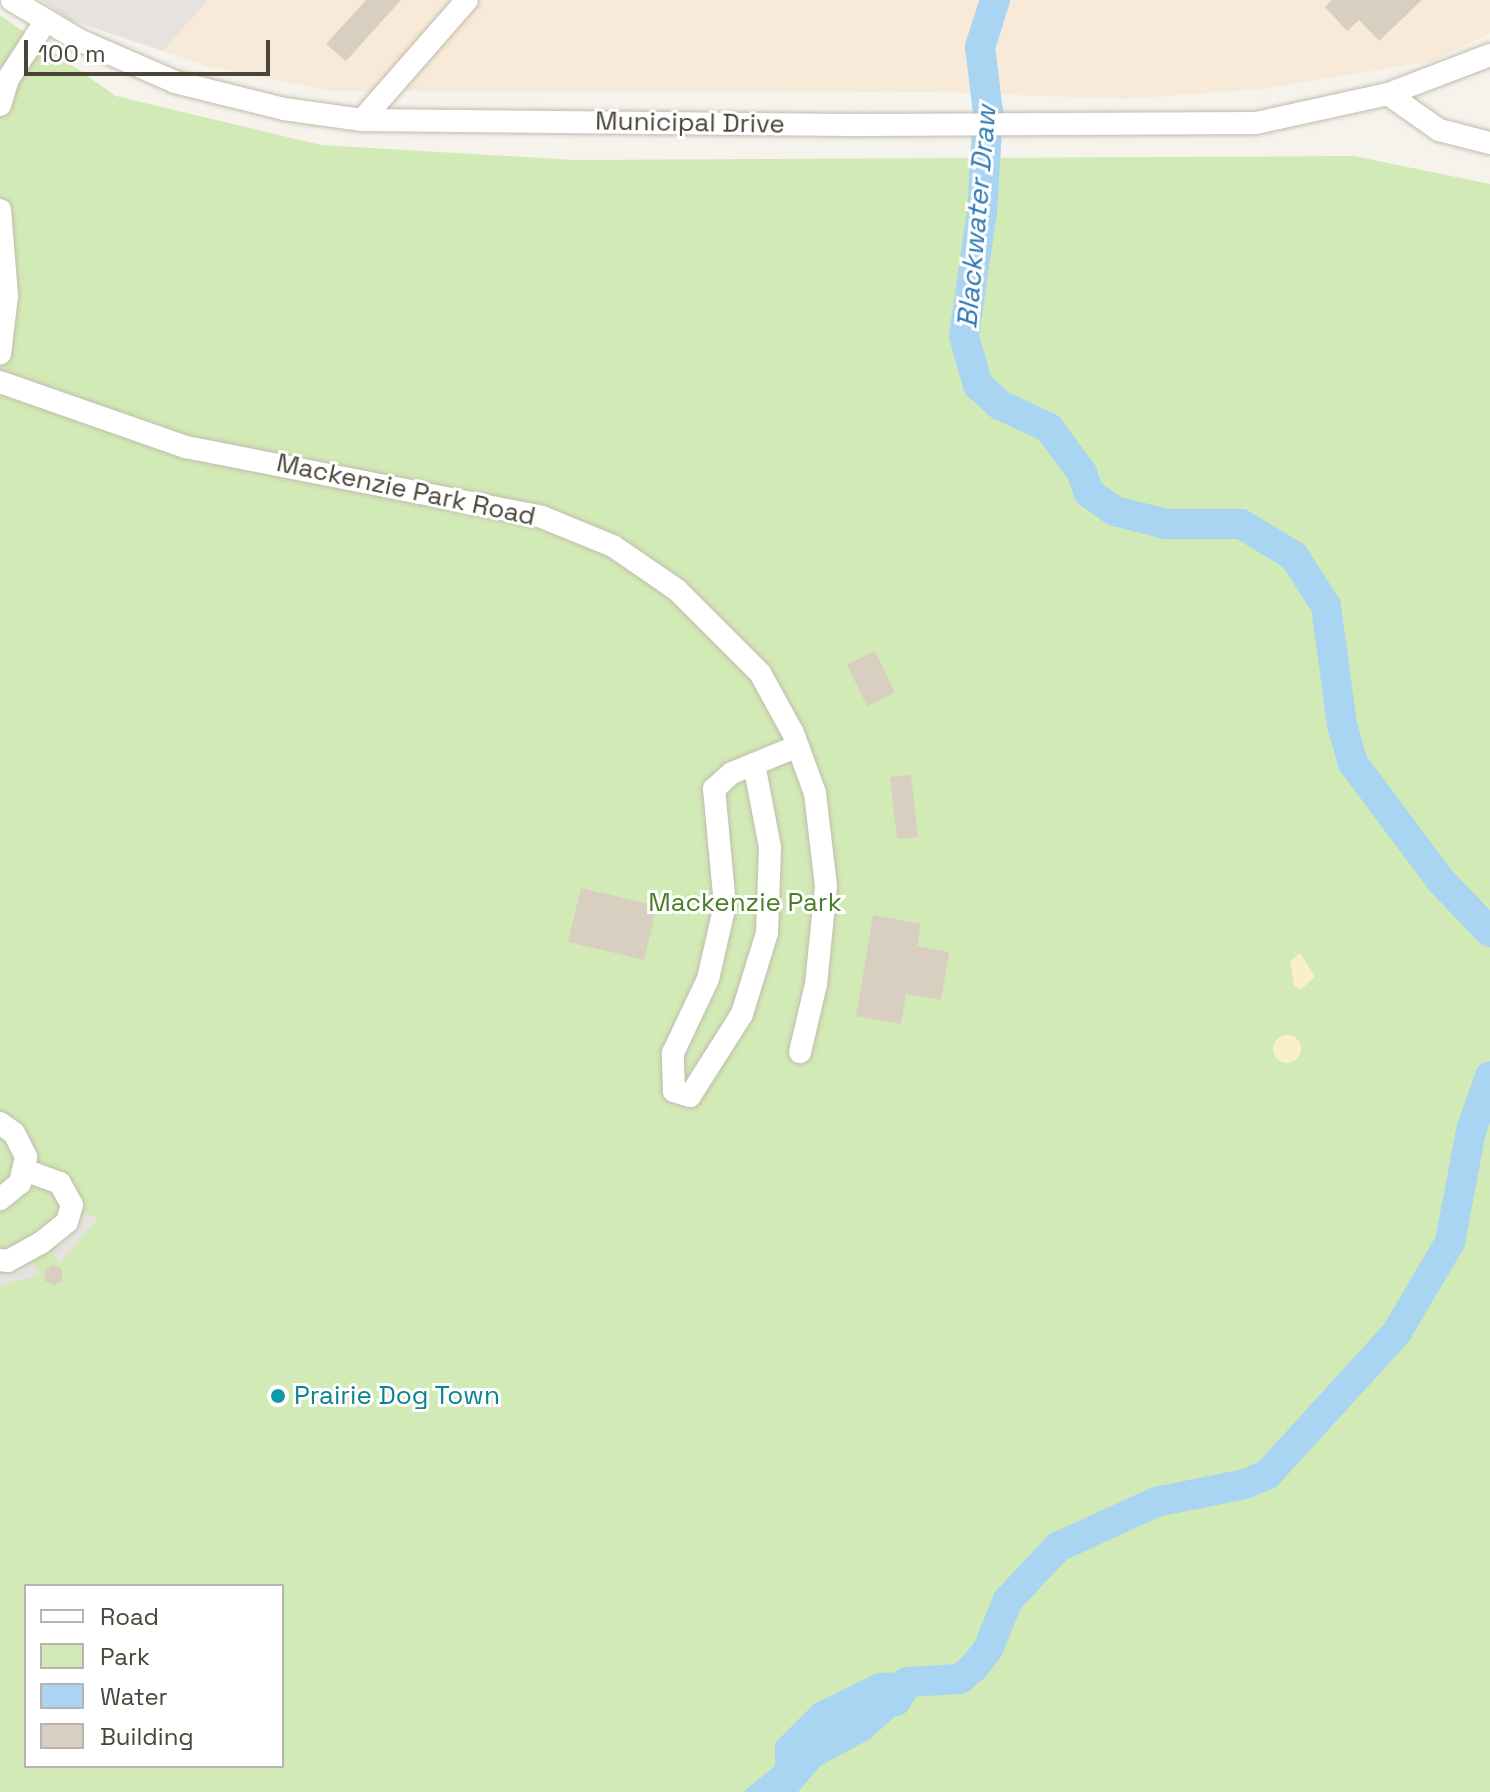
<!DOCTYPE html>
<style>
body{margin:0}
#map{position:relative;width:1490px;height:1792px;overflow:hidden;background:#f6f3ec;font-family:"Space Grotesk",sans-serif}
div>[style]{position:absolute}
.commercial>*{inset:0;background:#f7ead8}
.industrial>*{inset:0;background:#e6e2dd}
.green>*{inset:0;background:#d2eab5}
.sand>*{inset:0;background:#f9efc9}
.round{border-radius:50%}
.parking>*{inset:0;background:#e5e3e0}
.water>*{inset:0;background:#a9d4f2}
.river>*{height:30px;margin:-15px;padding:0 15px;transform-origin:15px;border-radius:15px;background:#a9d4f2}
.building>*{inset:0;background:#d8cfc1}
.roads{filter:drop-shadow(0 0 2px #c2bbae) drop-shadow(0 0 2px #c2bbae)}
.minor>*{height:22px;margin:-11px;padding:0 11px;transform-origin:11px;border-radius:11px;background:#fff}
.dots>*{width:22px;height:22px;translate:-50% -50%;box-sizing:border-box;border:4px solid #fff;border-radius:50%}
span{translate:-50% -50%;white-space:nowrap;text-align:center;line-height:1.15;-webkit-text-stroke:6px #fff;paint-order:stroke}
.street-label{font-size:26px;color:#4b4439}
.park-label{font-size:26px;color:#4a7f2a}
.culture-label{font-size:26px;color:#0d838f}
.left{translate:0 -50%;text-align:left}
.water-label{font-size:28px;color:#2e7ab2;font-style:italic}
.legend{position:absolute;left:24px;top:1584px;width:260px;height:184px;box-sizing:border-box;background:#fff;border:2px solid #b7b4b0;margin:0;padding:10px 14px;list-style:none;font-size:24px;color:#4b4439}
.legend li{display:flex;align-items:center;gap:16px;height:40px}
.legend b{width:40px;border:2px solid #b7b4b0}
.scale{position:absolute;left:24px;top:40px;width:246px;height:36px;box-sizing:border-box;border:4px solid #4b4439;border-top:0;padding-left:10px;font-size:24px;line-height:28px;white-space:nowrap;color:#4b4439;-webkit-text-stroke:6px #fff;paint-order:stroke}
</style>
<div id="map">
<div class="commercial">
<div style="clip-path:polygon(208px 0,1490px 0,1490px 33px,1433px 61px,1263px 89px,1126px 99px,937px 92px,330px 91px,206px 66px,163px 51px)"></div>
</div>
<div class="industrial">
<div style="clip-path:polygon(41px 0,208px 0,163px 51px,70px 20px)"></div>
</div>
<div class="green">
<div style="clip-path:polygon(evenodd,0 15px,116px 96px,321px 145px,574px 160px,1354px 156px,1490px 184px,1490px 1792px,0 1792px,0 15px,26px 1586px,282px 1586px,282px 1766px,26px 1766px,26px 1586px)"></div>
</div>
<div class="sand">
<div style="clip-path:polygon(1300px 953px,1315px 977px,1300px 990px,1294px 986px,1290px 961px)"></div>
<div class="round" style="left:1273px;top:1035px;width:28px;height:28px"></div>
</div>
<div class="parking">
<div style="clip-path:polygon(87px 1213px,98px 1219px,60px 1263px,52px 1253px)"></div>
<div style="clip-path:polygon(34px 1263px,40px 1275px,0 1286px,0 1273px)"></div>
</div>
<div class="water">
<div style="clip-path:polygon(916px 1672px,926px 1675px,926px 1688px,870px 1739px,820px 1766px,798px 1792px,743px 1792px,775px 1766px,775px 1743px,814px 1704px,877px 1673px)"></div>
</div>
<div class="river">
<div style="left:995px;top:0;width:49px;rotate:107.7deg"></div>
<div style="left:980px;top:47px;width:65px;rotate:83deg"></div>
<div style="left:988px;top:112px;width:100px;rotate:93.4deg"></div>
<div style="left:982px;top:212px;width:125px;rotate:98.3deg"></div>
<div style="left:964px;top:336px;width:51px;rotate:74.1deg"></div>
<div style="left:978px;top:385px;width:30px;rotate:42deg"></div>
<div style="left:1000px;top:405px;width:54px;rotate:25.1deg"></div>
<div style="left:1049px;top:428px;width:56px;rotate:53.7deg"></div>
<div style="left:1082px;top:473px;width:21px;rotate:71deg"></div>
<div style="left:1089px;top:493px;width:32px;rotate:35deg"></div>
<div style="left:1115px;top:511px;width:53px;rotate:14.3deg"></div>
<div style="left:1166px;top:524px;width:75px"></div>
<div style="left:1241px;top:524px;width:62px;rotate:31.1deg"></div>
<div style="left:1294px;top:556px;width:59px;rotate:57.4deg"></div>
<div style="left:1326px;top:606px;width:120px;rotate:82.3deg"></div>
<div style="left:1342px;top:725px;width:40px;rotate:74deg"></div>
<div style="left:1353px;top:763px;width:147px;rotate:53.3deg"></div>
<div style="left:1441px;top:881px;width:71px;rotate:46.1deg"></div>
<div style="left:896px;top:1701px;width:22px;rotate:-60deg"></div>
<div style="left:907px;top:1682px;width:53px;rotate:-3.2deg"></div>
<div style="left:960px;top:1679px;width:18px;rotate:-41deg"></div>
<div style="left:974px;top:1667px;width:23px;rotate:-52deg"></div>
<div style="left:988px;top:1649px;width:53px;rotate:-67.8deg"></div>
<div style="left:1008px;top:1600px;width:73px;rotate:-46.7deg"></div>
<div style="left:1058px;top:1547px;width:108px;rotate:-24.7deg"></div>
<div style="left:1156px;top:1502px;width:91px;rotate:-11.4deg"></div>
<div style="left:1245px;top:1484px;width:25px;rotate:-23deg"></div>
<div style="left:1268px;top:1474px;width:192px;rotate:-47.7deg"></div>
<div style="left:1397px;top:1332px;width:104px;rotate:-59.5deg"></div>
<div style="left:1450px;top:1242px;width:113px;rotate:-79.3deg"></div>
<div style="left:1471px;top:1131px;width:58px;rotate:-70.9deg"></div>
</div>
<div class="building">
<div style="clip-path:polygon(366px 0,401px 0,346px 61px,326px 44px)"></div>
<div style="clip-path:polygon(1332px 0,1422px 0,1379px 41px,1359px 20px,1347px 31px,1325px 7px)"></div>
<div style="clip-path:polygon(875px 651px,895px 693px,867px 706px,847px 665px)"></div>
<div style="clip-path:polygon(911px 775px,918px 837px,897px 839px,890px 777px)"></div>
<div style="clip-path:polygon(581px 888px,657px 906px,644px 960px,568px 942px)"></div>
<div style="clip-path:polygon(873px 915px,921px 924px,917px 946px,949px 952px,941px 1000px,906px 994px,901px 1024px,856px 1016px)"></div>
<div style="clip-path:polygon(53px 1265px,62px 1269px,62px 1280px,54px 1286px,45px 1281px,45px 1270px)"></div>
</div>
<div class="roads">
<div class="minor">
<div style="left:12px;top:0;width:78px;rotate:30.8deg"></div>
<div style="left:79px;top:40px;width:105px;rotate:23.6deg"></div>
<div style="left:175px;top:82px;width:112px;rotate:13.9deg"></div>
<div style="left:284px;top:109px;width:79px;rotate:8deg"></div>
<div style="left:362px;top:120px;width:489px;rotate:0.6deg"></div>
<div style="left:851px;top:125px;width:405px;rotate:-0.3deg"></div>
<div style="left:1256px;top:123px;width:135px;rotate:-12.4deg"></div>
<div style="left:1388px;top:94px;width:109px;rotate:-20.9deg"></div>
<div style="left:1388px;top:94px;width:62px;rotate:35.2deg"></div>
<div style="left:1439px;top:130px;width:53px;rotate:14.3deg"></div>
<div style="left:0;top:105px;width:27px;rotate:-73deg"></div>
<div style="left:8px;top:79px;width:68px;rotate:-57deg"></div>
<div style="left:362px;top:120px;width:159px;rotate:-48.8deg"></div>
<div style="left:0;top:210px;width:86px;rotate:85.3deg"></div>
<div style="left:7px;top:296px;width:58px;rotate:96.9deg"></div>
<div style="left:0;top:382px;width:197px;rotate:19.3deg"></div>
<div style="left:186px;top:447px;width:363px;rotate:11.1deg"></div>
<div style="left:542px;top:517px;width:77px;rotate:22.2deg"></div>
<div style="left:613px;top:546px;width:78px;rotate:34.5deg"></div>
<div style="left:677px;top:590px;width:117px;rotate:45deg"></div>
<div style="left:760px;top:673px;width:68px;rotate:61.2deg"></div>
<div style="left:793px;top:733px;width:64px;rotate:69.9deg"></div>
<div style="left:815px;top:793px;width:94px;rotate:83.3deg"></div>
<div style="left:826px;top:886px;width:99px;rotate:95.8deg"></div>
<div style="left:816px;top:984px;width:70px;rotate:103.2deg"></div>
<div style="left:754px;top:764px;width:85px;rotate:79.1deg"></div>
<div style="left:770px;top:847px;width:86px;rotate:92deg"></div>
<div style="left:767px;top:933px;width:85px;rotate:107.2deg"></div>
<div style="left:742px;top:1014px;width:97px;rotate:122.4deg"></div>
<div style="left:690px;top:1096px;width:17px;rotate:-163deg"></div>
<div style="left:674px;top:1091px;width:38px;rotate:-92deg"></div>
<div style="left:673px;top:1053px;width:82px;rotate:-64.7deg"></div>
<div style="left:708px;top:979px;width:76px;rotate:-77.1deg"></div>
<div style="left:725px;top:905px;width:117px;rotate:-95.4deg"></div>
<div style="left:714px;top:789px;width:24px;rotate:-42deg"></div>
<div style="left:732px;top:773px;width:71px;rotate:-22.2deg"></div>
<div style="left:0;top:1123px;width:17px;rotate:36deg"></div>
<div style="left:14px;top:1133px;width:27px;rotate:63deg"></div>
<div style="left:26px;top:1157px;width:27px;rotate:103deg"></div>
<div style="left:20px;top:1183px;width:26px;rotate:141deg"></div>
<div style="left:0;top:1260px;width:8px;rotate:7deg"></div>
<div style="left:8px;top:1261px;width:38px;rotate:-29deg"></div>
<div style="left:41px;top:1243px;width:33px;rotate:-39deg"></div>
<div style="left:67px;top:1222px;width:18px;rotate:-74deg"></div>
<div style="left:72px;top:1205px;width:25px;rotate:-119deg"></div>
<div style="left:60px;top:1183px;width:37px;rotate:-160deg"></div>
</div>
</div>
<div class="dots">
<div style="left:278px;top:1396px;background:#0f9aa8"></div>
</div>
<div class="street-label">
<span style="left:690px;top:123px;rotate:1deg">Municipal Drive</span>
<span style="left:406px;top:490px;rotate:12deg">Mackenzie Park Road</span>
</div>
<div class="park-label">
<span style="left:745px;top:903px">Mackenzie Park</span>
</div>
<div class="culture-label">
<span class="left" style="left:294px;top:1396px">Prairie Dog Town</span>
</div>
<div class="water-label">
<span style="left:976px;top:217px;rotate:-85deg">Blackwater Draw</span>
</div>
<ul class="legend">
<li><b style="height:10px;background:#fff"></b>Road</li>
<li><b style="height:22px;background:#d2eab5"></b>Park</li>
<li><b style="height:22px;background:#a9d4f2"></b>Water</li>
<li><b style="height:22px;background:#d8cfc1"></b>Building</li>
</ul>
<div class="scale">100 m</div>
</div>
